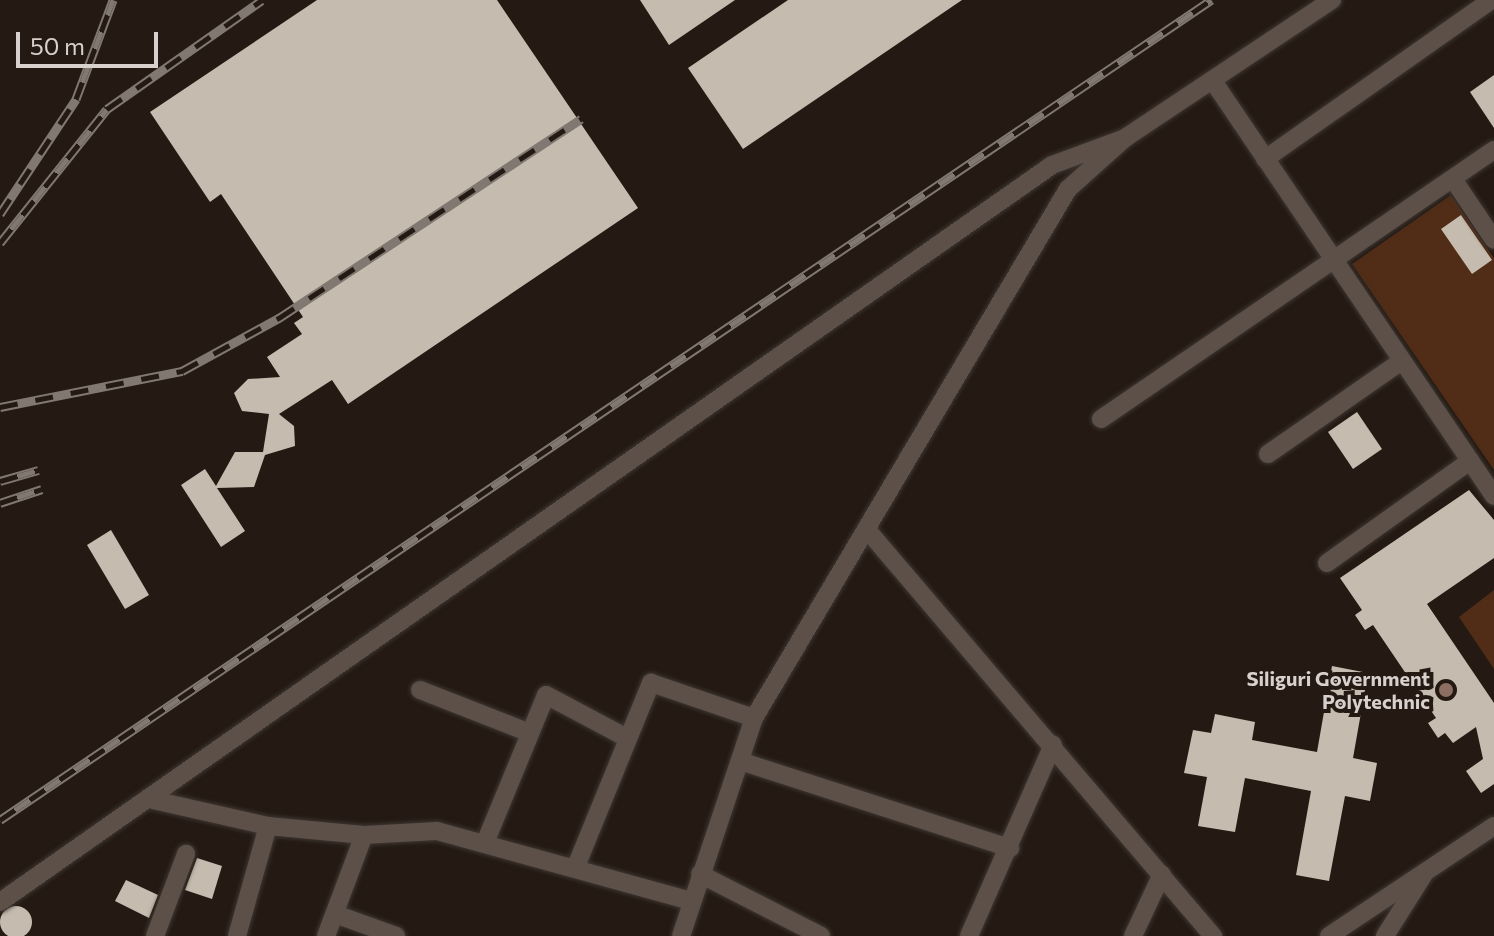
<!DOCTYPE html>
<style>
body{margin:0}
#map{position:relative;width:1494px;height:936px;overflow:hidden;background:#241a13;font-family:Commissioner,sans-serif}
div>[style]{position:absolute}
.green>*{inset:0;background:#512d17}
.building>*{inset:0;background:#c5bcaf}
.round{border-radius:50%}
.roads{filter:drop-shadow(0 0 2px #3e3632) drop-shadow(0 0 2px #3e3632)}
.minor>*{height:18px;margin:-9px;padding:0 9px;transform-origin:9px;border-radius:9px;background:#5d5049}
.rail>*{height:9px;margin-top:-4.5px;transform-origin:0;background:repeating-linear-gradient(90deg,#241a13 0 18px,#817872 0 36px);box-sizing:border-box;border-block:2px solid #817872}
.dots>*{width:22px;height:22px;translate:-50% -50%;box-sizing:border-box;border:4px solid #241a13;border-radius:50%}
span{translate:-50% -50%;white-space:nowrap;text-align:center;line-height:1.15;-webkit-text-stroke:8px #241a13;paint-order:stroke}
.poi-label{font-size:20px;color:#d8d0cc;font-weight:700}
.right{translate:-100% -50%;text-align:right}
.scale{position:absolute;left:16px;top:32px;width:142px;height:36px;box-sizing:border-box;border:4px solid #d8d0cc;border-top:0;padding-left:10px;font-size:24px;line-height:28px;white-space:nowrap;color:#d8d0cc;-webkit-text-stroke:6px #241a13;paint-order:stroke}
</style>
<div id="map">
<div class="green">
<div style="clip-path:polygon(1451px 195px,1494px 258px,1494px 470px,1352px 264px)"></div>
<div style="clip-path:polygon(1494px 590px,1494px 669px,1459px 617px)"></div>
</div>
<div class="building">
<div style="clip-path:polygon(317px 0,497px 0,638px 208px,348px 404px,332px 380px,279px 414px,294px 426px,295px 446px,265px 455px,254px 487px,217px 488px,245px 531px,221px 547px,181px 485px,205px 469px,216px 486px,235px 452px,263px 452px,269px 414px,242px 411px,234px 393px,248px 379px,280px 377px,267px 357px,302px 334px,294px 323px,303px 317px,221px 194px,210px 202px,150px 112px)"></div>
<div style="clip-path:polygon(640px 0,735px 0,669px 45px)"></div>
<div style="clip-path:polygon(788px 0,962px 0,743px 149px,688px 68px)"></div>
<div style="clip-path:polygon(1494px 75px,1494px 128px,1470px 92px)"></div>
<div style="clip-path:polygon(1461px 215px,1492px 260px,1472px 274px,1441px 229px)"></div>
<div style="clip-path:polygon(1357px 412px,1382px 449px,1353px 469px,1328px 432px)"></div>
<div style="clip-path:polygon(1469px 490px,1494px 520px,1494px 558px,1427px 604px,1494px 703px,1494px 784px,1481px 793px,1466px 771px,1483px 759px,1476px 727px,1453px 743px,1445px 733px,1438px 738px,1428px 723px,1436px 718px,1373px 625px,1365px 630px,1355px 615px,1362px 610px,1340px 578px)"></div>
<div style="clip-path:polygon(111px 530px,149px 595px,125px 609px,87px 545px)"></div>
<div style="clip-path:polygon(1332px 666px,1368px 673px,1353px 758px,1377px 763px,1370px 801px,1345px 796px,1329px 881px,1296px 875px,1311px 791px,1245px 778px,1235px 832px,1198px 826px,1207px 777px,1184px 773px,1193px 730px,1211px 733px,1215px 714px,1255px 722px,1252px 740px,1317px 752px)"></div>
<div style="clip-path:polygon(197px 858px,222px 866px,212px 899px,185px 890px)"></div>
<div style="clip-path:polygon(126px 880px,158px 895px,149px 918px,115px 901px)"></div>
<div class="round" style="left:0;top:906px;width:32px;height:32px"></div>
</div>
<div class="roads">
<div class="minor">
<div style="left:1213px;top:81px;width:501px;rotate:55.9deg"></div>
<div style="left:1265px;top:159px;width:276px;rotate:-35.1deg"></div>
<div style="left:1453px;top:179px;width:73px;rotate:56.1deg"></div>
<div style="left:1101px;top:419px;width:476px;rotate:-34.4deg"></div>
<div style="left:1268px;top:454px;width:163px;rotate:-34.8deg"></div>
<div style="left:869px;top:532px;width:531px;rotate:49.59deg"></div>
<div style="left:1327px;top:563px;width:176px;rotate:-35.5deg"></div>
<div style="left:420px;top:690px;width:115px;rotate:21.4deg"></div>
<div style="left:740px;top:761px;width:284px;rotate:17.9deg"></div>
<div style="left:153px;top:800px;width:118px;rotate:12.7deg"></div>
<div style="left:268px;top:826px;width:96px;rotate:5.4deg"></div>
<div style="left:364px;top:835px;width:73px;rotate:-3.1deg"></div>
<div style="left:437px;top:831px;width:264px;rotate:15.4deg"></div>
<div style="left:485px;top:843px;width:160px;rotate:-67.6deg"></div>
<div style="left:546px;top:695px;width:89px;rotate:28deg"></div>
<div style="left:577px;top:864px;width:196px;rotate:-67.8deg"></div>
<div style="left:651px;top:683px;width:109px;rotate:18.8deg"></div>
<div style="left:700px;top:874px;width:136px;rotate:27.1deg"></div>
<div style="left:0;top:902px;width:1284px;rotate:-35.01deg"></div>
<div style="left:1052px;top:165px;width:78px;rotate:-20.3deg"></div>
<div style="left:335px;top:914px;width:65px;rotate:19.8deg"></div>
<div style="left:155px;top:936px;width:88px;rotate:-69.3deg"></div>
<div style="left:237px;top:936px;width:114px;rotate:-74.3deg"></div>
<div style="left:326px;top:936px;width:108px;rotate:-69.4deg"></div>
<div style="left:681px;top:936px;width:230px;rotate:-71.5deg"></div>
<div style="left:754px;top:718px;width:615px;rotate:-59.31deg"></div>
<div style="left:1068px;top:189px;width:76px;rotate:-41.8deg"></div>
<div style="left:1125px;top:138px;width:249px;rotate:-33.7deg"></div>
<div style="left:969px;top:936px;width:209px;rotate:-66.3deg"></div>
<div style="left:1133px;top:936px;width:68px;rotate:-64.9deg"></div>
<div style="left:1329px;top:936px;width:198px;rotate:-33.7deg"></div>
<div style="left:1385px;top:936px;width:73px;rotate:-57.8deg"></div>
</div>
</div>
<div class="rail">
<div style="left:0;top:214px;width:138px;rotate:-56.5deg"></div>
<div style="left:76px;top:99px;width:106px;rotate:-69.5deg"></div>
<div style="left:0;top:243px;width:171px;rotate:-51.4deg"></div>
<div style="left:107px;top:109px;width:189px;rotate:-35.1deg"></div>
<div style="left:0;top:407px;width:186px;rotate:-11.2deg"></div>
<div style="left:182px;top:371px;width:111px;rotate:-28.7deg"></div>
<div style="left:279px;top:318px;width:362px;rotate:-33.4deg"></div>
<div style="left:0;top:481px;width:40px;rotate:-16deg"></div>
<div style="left:0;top:503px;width:44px;rotate:-18.4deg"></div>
<div style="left:0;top:820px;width:1463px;rotate:-34.1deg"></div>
</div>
<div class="dots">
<div style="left:1446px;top:690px;background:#8d6e63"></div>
</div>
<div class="poi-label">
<span class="right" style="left:1430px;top:690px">Siliguri Government<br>Polytechnic</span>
</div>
<div class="scale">50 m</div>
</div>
